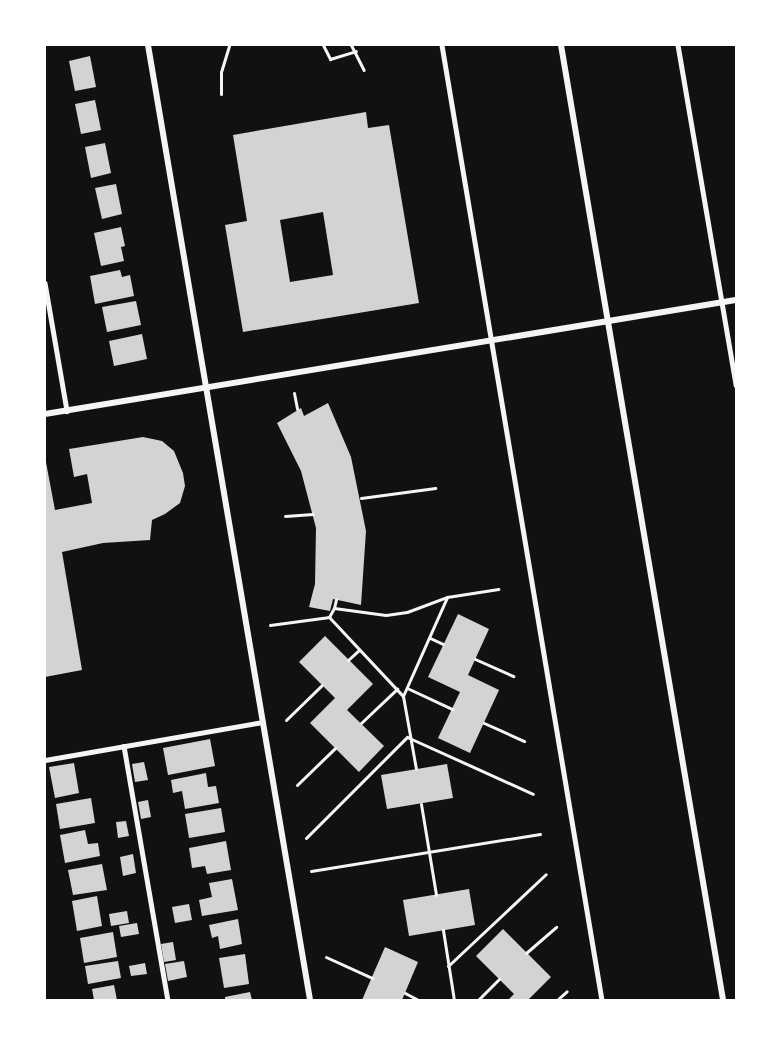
<!DOCTYPE html>
<style>
body{margin:0}
#map{position:relative;width:781px;height:1045px;overflow:hidden;background:#111;font-family:Raleway,sans-serif}
div>[style]{position:absolute}
.building>*{inset:0;background:#d3d3d3}
.path>*{height:3px;margin:-1.5px;padding:0 1.5px;transform-origin:1.5px;border-radius:1.5px;background:#f5f5f5}
.service>*{height:4.5px;margin:-2.25px;padding:0 2.25px;transform-origin:2.25px;border-radius:2.25px;background:#f5f5f5}
.minor>*{height:6px;margin:-3px;padding:0 3px;transform-origin:3px;border-radius:3px;background:#f5f5f5}
span{translate:-50% -50%;white-space:nowrap;text-align:center;line-height:1.15;-webkit-text-stroke:4.5px #fff;paint-order:stroke}
.frame{position:absolute;inset:0;border:46px solid #fff;pointer-events:none}
</style>
<div id="map">
<div class="building">
<div style="clip-path:polygon(90px 56px,96px 87px,75px 91px,69px 61px)"></div>
<div style="clip-path:polygon(95px 100px,101px 130px,81px 134px,75px 104px)"></div>
<div style="clip-path:polygon(evenodd,366px 112px,368px 128px,389px 125px,419px 303px,243px 332px,225px 225px,247px 221px,233px 135px,366px 112px,323px 212px,333px 275px,290px 282px,280px 220px,323px 212px)"></div>
<div style="clip-path:polygon(105px 143px,111px 173px,91px 178px,85px 147px)"></div>
<div style="clip-path:polygon(116px 184px,122px 214px,102px 219px,95px 188px)"></div>
<div style="clip-path:polygon(121px 227px,125px 246px,121px 247px,124px 261px,101px 266px,94px 233px)"></div>
<div style="clip-path:polygon(120px 270px,122px 277px,130px 275px,134px 296px,95px 304px,90px 276px)"></div>
<div style="clip-path:polygon(136px 301px,141px 325px,107px 332px,102px 307px)"></div>
<div style="clip-path:polygon(142px 334px,147px 359px,114px 366px,109px 341px)"></div>
<div style="clip-path:polygon(328px 403px,351px 457px,366px 531px,361px 605px,333px 599px,330px 611px,309px 607px,315px 584px,316px 528px,301px 471px,277px 423px,301px 408px,304px 416px)"></div>
<div style="clip-path:polygon(143px 437px,162px 441px,174px 451px,183px 473px,185px 486px,180px 503px,165px 514px,152px 520px,150px 540px,103px 543px,62px 552px,82px 670px,45px 677px,45px 457px,55px 510px,92px 503px,87px 474px,74px 477px,69px 449px)"></div>
<div style="clip-path:polygon(458px 614px,489px 629px,468px 675px,499px 690px,470px 753px,438px 738px,460px 692px,428px 677px)"></div>
<div style="clip-path:polygon(325px 636px,373px 684px,347px 710px,384px 746px,359px 772px,310px 723px,335px 698px,299px 662px)"></div>
<div style="clip-path:polygon(210px 739px,215px 766px,168px 775px,163px 748px)"></div>
<div style="clip-path:polygon(144px 762px,148px 780px,135px 782px,132px 764px)"></div>
<div style="clip-path:polygon(74px 763px,79px 793px,55px 798px,49px 767px)"></div>
<div style="clip-path:polygon(447px 764px,453px 798px,387px 809px,381px 775px)"></div>
<div style="clip-path:polygon(206px 773px,208px 787px,216px 786px,219px 803px,185px 809px,182px 791px,173px 793px,171px 780px)"></div>
<div style="clip-path:polygon(91px 798px,95px 823px,60px 829px,56px 804px)"></div>
<div style="clip-path:polygon(148px 800px,151px 817px,141px 819px,138px 802px)"></div>
<div style="clip-path:polygon(221px 808px,225px 832px,189px 838px,185px 814px)"></div>
<div style="clip-path:polygon(126px 821px,129px 836px,118px 838px,116px 822px)"></div>
<div style="clip-path:polygon(85px 830px,88px 844px,98px 843px,100px 856px,65px 863px,60px 835px)"></div>
<div style="clip-path:polygon(226px 841px,231px 870px,207px 874px,205px 866px,192px 868px,189px 848px)"></div>
<div style="clip-path:polygon(133px 854px,136px 873px,123px 876px,120px 857px)"></div>
<div style="clip-path:polygon(102px 864px,107px 890px,73px 895px,68px 870px)"></div>
<div style="clip-path:polygon(232px 879px,238px 910px,202px 916px,199px 900px,212px 897px,209px 883px)"></div>
<div style="clip-path:polygon(469px 889px,475px 925px,409px 936px,403px 900px)"></div>
<div style="clip-path:polygon(97px 896px,102px 926px,77px 931px,72px 901px)"></div>
<div style="clip-path:polygon(189px 904px,192px 920px,175px 923px,172px 907px)"></div>
<div style="clip-path:polygon(127px 911px,129px 923px,111px 926px,109px 914px)"></div>
<div style="clip-path:polygon(238px 919px,242px 944px,220px 949px,218px 936px,212px 938px,209px 925px)"></div>
<div style="clip-path:polygon(137px 923px,139px 934px,121px 937px,119px 926px)"></div>
<div style="clip-path:polygon(503px 929px,551px 977px,528px 1000px,508px 1000px,514px 994px,476px 956px)"></div>
<div style="clip-path:polygon(113px 932px,117px 957px,84px 963px,80px 938px)"></div>
<div style="clip-path:polygon(173px 942px,176px 960px,164px 962px,161px 944px)"></div>
<div style="clip-path:polygon(385px 947px,418px 962px,402px 1000px,362px 1000px)"></div>
<div style="clip-path:polygon(245px 954px,249px 984px,224px 988px,219px 958px)"></div>
<div style="clip-path:polygon(118px 961px,121px 978px,88px 984px,85px 966px)"></div>
<div style="clip-path:polygon(184px 961px,187px 977px,168px 981px,165px 964px)"></div>
<div style="clip-path:polygon(145px 963px,147px 974px,131px 976px,129px 966px)"></div>
<div style="clip-path:polygon(114px 985px,117px 1000px,94px 1000px,92px 989px)"></div>
<div style="clip-path:polygon(250px 992px,252px 1000px,225px 1000px,225px 997px)"></div>
</div>
<div class="path">
<div style="left:323px;top:45px;width:16px;rotate:63deg"></div>
<div style="left:330px;top:59px;width:27px;rotate:-17deg"></div>
<div style="left:351px;top:45px;width:28px;rotate:63deg"></div>
<div style="left:221px;top:94px;width:22px;rotate:-90deg"></div>
<div style="left:221px;top:72px;width:28px;rotate:-73deg"></div>
<div style="left:294px;top:393px;width:16px;rotate:79deg"></div>
<div style="left:361px;top:498px;width:75px;rotate:-7.7deg"></div>
<div style="left:285px;top:516px;width:28px;rotate:-4deg"></div>
<div style="left:334px;top:608px;width:9px;rotate:-77deg"></div>
<div style="left:329px;top:617px;width:108px;rotate:46.9deg"></div>
<div style="left:403px;top:696px;width:108px;rotate:-66deg"></div>
<div style="left:447px;top:597px;width:52px;rotate:-8.9deg"></div>
<div style="left:329px;top:617px;width:10px;rotate:-61deg"></div>
<div style="left:334px;top:608px;width:52px;rotate:7.7deg"></div>
<div style="left:386px;top:615px;width:21px;rotate:-8deg"></div>
<div style="left:407px;top:612px;width:43px;rotate:-20.6deg"></div>
<div style="left:270px;top:625px;width:60px;rotate:-7.7deg"></div>
<div style="left:430px;top:638px;width:14px;rotate:25deg"></div>
<div style="left:475px;top:659px;width:42px;rotate:24.1deg"></div>
<div style="left:348px;top:660px;width:15px;rotate:-42deg"></div>
<div style="left:407px;top:688px;width:50px;rotate:25deg"></div>
<div style="left:403px;top:696px;width:74px;rotate:79.9deg"></div>
<div style="left:286px;top:720px;width:50px;rotate:-44.2deg"></div>
<div style="left:361px;top:723px;width:50px;rotate:-43.4deg"></div>
<div style="left:484px;top:723px;width:44px;rotate:24.2deg"></div>
<div style="left:297px;top:785px;width:53px;rotate:-44.2deg"></div>
<div style="left:421px;top:804px;width:92px;rotate:80.6deg"></div>
<div style="left:306px;top:838px;width:143px;rotate:-45deg"></div>
<div style="left:407px;top:737px;width:138px;rotate:24.3deg"></div>
<div style="left:311px;top:871px;width:232px;rotate:-9.2deg"></div>
<div style="left:443px;top:930px;width:71px;rotate:81.1deg"></div>
<div style="left:526px;top:953px;width:40px;rotate:-41deg"></div>
<div style="left:326px;top:957px;width:51px;rotate:24.5deg"></div>
<div style="left:448px;top:966px;width:134px;rotate:-43.2deg"></div>
<div style="left:405px;top:993px;width:15px;rotate:28deg"></div>
<div style="left:478px;top:1000px;width:30px;rotate:-45deg"></div>
<div style="left:557px;top:1000px;width:13px;rotate:-42deg"></div>
</div>
<div class="service">
<div style="left:442px;top:45px;width:968px;rotate:80.49deg"></div>
<div style="left:678px;top:45px;width:345px;rotate:80.3deg"></div>
<div style="left:45px;top:283px;width:130px;rotate:80.2deg"></div>
<div style="left:124px;top:746px;width:258px;rotate:80.2deg"></div>
<div style="left:45px;top:760px;width:221px;rotate:-9.9deg"></div>
</div>
<div class="minor">
<div style="left:148px;top:45px;width:969px;rotate:80.37deg"></div>
<div style="left:561px;top:45px;width:969px;rotate:80.37deg"></div>
<div style="left:45px;top:414px;width:700px;rotate:-9.37deg"></div>
</div>
<div class="frame"></div>
</div>
